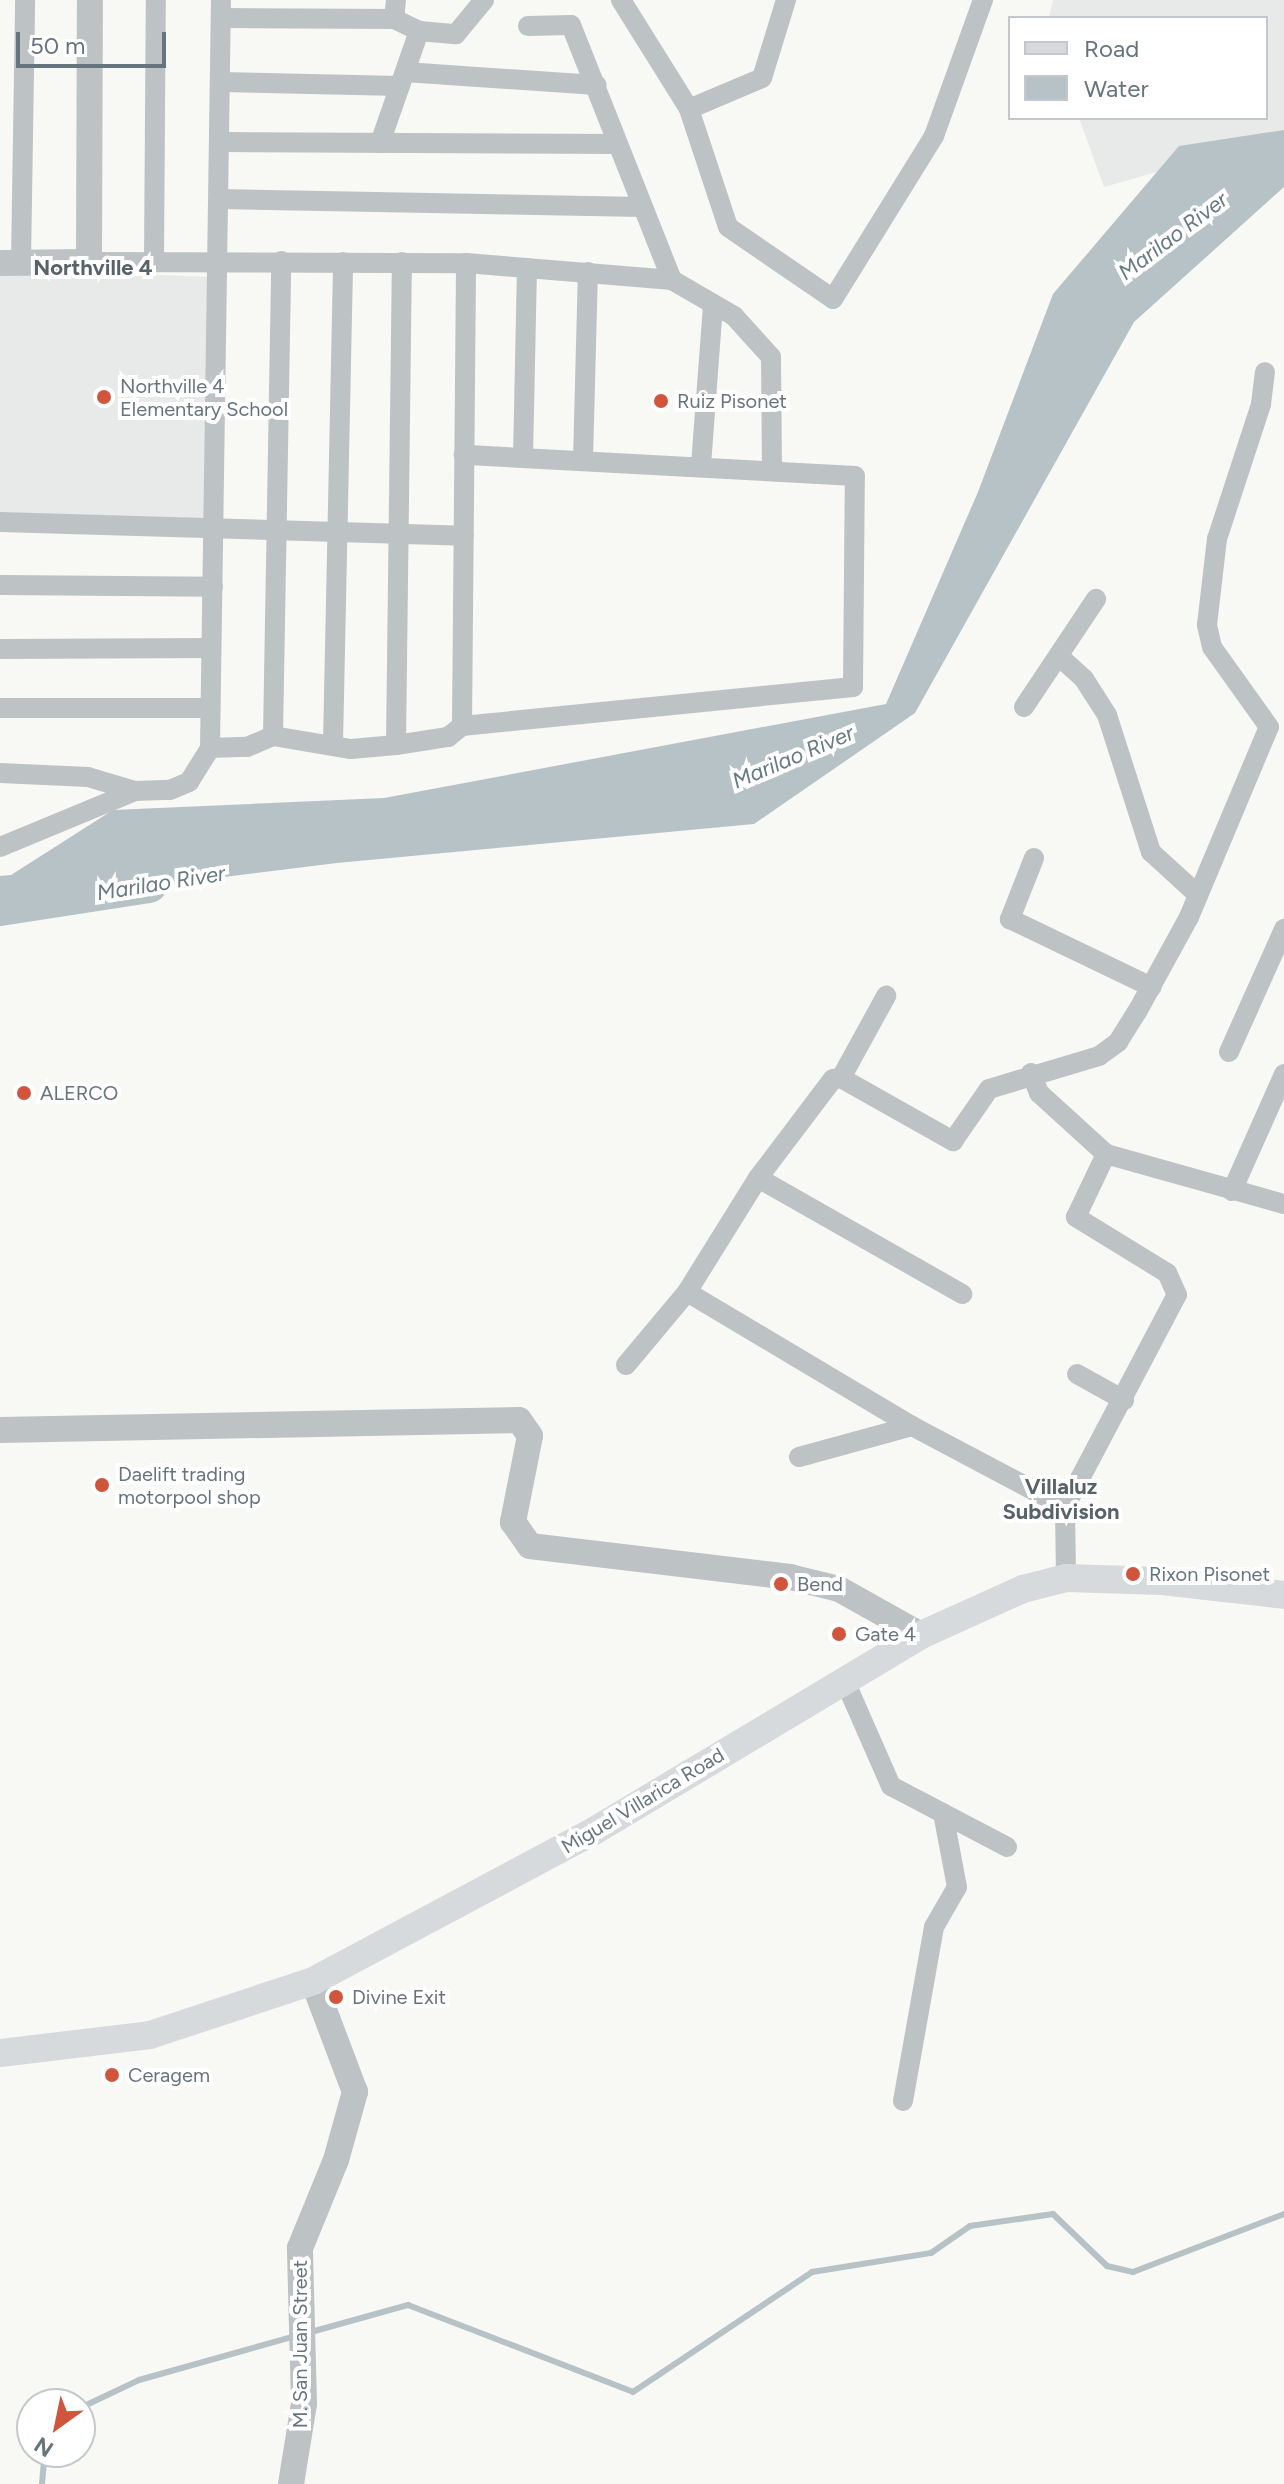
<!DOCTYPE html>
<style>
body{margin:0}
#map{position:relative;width:1284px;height:2484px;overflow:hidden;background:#f8f8f5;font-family:Figtree,sans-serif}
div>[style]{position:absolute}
.built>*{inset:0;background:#e8e9e9}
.water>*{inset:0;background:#b6c2c5}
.stream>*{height:6px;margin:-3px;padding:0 3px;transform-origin:3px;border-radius:3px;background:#b6c2c5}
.river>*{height:36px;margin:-18px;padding:0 18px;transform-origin:18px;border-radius:18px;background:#b6c2c5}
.minor>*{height:20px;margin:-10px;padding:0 10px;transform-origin:10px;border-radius:10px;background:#bdc2c5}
.tertiary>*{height:26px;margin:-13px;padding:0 13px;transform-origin:13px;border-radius:13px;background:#bdc2c5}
.secondary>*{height:28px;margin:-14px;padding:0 14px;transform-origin:14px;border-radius:14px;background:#d6dadd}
.dots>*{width:22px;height:22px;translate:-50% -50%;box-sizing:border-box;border:4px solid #fff;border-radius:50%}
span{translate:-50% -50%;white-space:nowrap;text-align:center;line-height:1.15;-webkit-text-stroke:8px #fff;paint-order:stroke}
.poi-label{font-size:20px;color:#66757d}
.left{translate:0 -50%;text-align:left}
.street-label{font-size:20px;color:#66757d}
.water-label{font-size:22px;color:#667a7f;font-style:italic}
.neighbourhood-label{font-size:22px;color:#576269;font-weight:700}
.legend{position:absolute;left:1008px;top:16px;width:260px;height:104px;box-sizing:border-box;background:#fff;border:2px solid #c2c8cb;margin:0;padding:10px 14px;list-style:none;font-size:24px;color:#66757d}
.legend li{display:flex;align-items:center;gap:16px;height:40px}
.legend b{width:40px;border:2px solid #c2c8cb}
.north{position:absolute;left:16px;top:2388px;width:80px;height:80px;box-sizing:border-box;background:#fff;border:2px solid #c2c8cb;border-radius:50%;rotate:213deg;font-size:22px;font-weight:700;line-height:32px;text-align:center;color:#66757d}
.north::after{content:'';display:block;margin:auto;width:28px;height:36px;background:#d1543c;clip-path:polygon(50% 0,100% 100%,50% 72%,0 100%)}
.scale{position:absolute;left:16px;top:32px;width:150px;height:36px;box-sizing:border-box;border:4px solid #66757d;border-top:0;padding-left:10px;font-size:24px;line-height:28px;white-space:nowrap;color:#66757d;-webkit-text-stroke:6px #fff;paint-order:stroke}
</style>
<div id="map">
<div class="built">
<div style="clip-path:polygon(1053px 0,1284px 0,1284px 136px,1104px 187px,1079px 118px,1266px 118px,1266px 18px,1049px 18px)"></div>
<div style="clip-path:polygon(0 269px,211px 277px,205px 520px,0 517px)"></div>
</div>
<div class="water">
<div style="clip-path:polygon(1284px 130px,1284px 187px,1134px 322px,915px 713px,754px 824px,337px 863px,96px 893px,0 918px,0 876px,11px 875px,113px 810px,384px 798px,886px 704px,978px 492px,1053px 294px,1179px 146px)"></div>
</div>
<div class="stream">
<div style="left:311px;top:2332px;width:101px;rotate:-15.6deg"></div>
<div style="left:408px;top:2305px;width:241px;rotate:21.1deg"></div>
<div style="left:633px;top:2392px;width:216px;rotate:-33.8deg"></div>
<div style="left:812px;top:2272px;width:121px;rotate:-9.1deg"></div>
<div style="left:931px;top:2253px;width:47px;rotate:-34.7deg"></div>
<div style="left:970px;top:2226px;width:84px;rotate:-8.2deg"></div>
<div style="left:1053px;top:2214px;width:75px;rotate:43.9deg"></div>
<div style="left:1107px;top:2266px;width:27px;rotate:13deg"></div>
<div style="left:1133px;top:2272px;width:162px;rotate:-21deg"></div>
<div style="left:80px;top:2408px;width:65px;rotate:-25.4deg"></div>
<div style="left:139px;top:2380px;width:163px;rotate:-15.7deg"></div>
<div style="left:42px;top:2484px;width:32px;rotate:-85deg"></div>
</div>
<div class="river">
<div style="left:0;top:908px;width:151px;rotate:-8.8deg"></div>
</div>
<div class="minor">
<div style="left:621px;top:0;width:128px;rotate:58deg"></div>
<div style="left:689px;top:109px;width:124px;rotate:71.7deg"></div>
<div style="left:728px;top:227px;width:127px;rotate:34.4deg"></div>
<div style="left:833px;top:299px;width:192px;rotate:-58.2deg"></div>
<div style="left:934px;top:136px;width:145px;rotate:-70.2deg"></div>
<div style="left:222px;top:18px;width:172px;rotate:0.3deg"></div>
<div style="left:528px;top:26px;width:43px;rotate:-1.3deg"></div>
<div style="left:571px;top:25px;width:274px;rotate:68.4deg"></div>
<div style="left:419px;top:31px;width:37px;rotate:5deg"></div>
<div style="left:456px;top:34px;width:44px;rotate:-50.5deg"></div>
<div style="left:405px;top:72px;width:192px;rotate:3.9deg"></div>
<div style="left:222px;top:82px;width:178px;rotate:1.3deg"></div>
<div style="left:689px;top:109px;width:79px;rotate:-23deg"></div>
<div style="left:762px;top:78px;width:82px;rotate:-72.9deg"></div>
<div style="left:222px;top:142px;width:395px;rotate:0.3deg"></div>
<div style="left:380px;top:143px;width:119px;rotate:-70.8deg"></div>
<div style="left:419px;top:31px;width:28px;rotate:-154deg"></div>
<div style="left:394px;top:19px;width:19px;rotate:-84deg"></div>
<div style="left:221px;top:199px;width:422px;rotate:1.1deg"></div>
<div style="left:154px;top:260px;width:260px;rotate:-89.6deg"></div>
<div style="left:89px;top:262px;width:377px;rotate:0.2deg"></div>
<div style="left:466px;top:263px;width:207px;rotate:4.7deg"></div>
<div style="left:672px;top:280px;width:72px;rotate:30.1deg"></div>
<div style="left:734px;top:316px;width:55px;rotate:47.9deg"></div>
<div style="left:771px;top:357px;width:111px;rotate:89.5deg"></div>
<div style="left:21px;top:263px;width:263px;rotate:-89.1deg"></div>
<div style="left:523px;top:458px;width:190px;rotate:-88.8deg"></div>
<div style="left:583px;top:460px;width:188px;rotate:-88.5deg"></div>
<div style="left:701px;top:465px;width:161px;rotate:-85.7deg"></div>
<div style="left:0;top:522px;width:464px;rotate:1.7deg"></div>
<div style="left:0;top:585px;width:213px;rotate:0.5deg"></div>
<div style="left:0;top:649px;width:211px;rotate:-0.3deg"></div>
<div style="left:1062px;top:659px;width:30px;rotate:42deg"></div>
<div style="left:1084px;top:679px;width:43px;rotate:57.4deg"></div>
<div style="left:1107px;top:715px;width:144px;rotate:72.2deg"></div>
<div style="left:1151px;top:852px;width:64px;rotate:42.5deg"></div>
<div style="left:1024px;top:707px;width:130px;rotate:-56.3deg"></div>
<div style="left:0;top:708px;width:210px"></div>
<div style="left:462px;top:726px;width:393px;rotate:-5.7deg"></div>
<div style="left:853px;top:687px;width:211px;rotate:-89.5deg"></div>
<div style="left:855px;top:476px;width:392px;rotate:-176.9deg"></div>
<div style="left:273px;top:736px;width:475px;rotate:-89deg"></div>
<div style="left:333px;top:744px;width:482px;rotate:-88.8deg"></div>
<div style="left:396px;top:745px;width:483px;rotate:-89.3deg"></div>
<div style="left:210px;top:748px;width:37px;rotate:-2deg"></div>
<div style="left:247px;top:747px;width:28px;rotate:-23deg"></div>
<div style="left:273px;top:736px;width:79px;rotate:9.5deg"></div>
<div style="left:351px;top:749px;width:45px;rotate:-5.1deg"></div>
<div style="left:396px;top:745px;width:53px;rotate:-8.7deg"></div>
<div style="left:448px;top:737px;width:18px;rotate:-38deg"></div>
<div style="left:462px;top:726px;width:463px;rotate:-89.5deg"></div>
<div style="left:0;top:773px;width:88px;rotate:2.6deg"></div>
<div style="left:88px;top:777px;width:49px;rotate:16.6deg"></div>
<div style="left:0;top:847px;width:146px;rotate:-22.5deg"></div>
<div style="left:135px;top:791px;width:35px;rotate:-2deg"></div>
<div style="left:170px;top:790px;width:21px;rotate:-23deg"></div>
<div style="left:189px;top:782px;width:40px;rotate:-58deg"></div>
<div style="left:210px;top:748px;width:748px;rotate:-89.16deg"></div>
<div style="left:1034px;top:858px;width:66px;rotate:111.5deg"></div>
<div style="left:1010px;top:919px;width:157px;rotate:25.7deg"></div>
<div style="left:1229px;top:1052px;width:135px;rotate:-65.9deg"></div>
<div style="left:1031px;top:1073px;width:22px;rotate:68deg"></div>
<div style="left:1039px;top:1093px;width:91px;rotate:42.3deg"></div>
<div style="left:1106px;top:1154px;width:185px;rotate:15.7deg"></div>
<div style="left:841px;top:1078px;width:94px;rotate:-61.2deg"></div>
<div style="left:758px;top:1178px;width:235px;rotate:29.6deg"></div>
<div style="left:1232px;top:1191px;width:128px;rotate:-66deg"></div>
<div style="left:687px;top:1292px;width:262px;rotate:30.8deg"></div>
<div style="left:912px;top:1426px;width:173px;rotate:27.9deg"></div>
<div style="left:626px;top:1365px;width:95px;rotate:-50.1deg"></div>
<div style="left:687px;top:1292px;width:134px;rotate:-58.1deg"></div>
<div style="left:758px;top:1178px;width:124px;rotate:-52.9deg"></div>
<div style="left:833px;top:1079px;width:8px;rotate:-7deg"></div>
<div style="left:841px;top:1078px;width:129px;rotate:29.4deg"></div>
<div style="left:953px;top:1141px;width:63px;rotate:-55.3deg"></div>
<div style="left:989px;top:1089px;width:115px;rotate:-16.7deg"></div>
<div style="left:1099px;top:1056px;width:24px;rotate:-36deg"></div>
<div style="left:1118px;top:1042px;width:36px;rotate:-58deg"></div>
<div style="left:1137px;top:1012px;width:108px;rotate:-61.3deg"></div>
<div style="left:1189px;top:917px;width:206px;rotate:-67.2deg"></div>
<div style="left:1269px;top:727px;width:98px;rotate:-125.5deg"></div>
<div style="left:1212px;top:647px;width:23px;rotate:-103deg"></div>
<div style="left:1207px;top:625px;width:87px;rotate:-83.4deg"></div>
<div style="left:1217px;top:539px;width:142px;rotate:-71.9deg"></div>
<div style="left:1261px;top:404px;width:32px;rotate:-83deg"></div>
<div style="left:1077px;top:1374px;width:54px;rotate:29deg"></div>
<div style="left:799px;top:1457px;width:117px;rotate:-15.3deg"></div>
<div style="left:1066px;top:1578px;width:71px;rotate:-90.8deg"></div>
<div style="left:1065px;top:1507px;width:240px;rotate:-62.2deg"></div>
<div style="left:1177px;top:1295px;width:24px;rotate:-114deg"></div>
<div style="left:1167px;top:1273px;width:107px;rotate:-148.4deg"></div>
<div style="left:1076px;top:1217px;width:70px;rotate:-64.5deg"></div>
<div style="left:844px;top:1679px;width:117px;rotate:66.3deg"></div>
<div style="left:891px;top:1786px;width:131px;rotate:27.7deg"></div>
<div style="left:903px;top:2101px;width:177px;rotate:-79.9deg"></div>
<div style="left:934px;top:1927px;width:46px;rotate:-60.1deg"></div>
<div style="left:957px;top:1887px;width:75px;rotate:-100.7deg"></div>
</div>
<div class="tertiary">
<div style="left:0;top:263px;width:89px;rotate:-0.6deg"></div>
<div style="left:89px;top:262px;width:262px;rotate:-89.8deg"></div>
<div style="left:0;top:1430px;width:519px;rotate:-1.1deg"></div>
<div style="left:519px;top:1420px;width:19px;rotate:55deg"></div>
<div style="left:530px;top:1436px;width:88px;rotate:101.2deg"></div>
<div style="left:513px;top:1522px;width:29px;rotate:55deg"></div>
<div style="left:530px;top:1546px;width:262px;rotate:6.8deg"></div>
<div style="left:790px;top:1577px;width:50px;rotate:13.8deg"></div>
<div style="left:839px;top:1589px;width:94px;rotate:29.3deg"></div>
<div style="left:291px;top:2484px;width:81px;rotate:-80.8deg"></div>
<div style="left:304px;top:2404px;width:156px;rotate:-91.5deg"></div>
<div style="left:300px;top:2248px;width:95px;rotate:-67.8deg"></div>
<div style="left:336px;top:2160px;width:71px;rotate:-74.4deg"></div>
<div style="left:355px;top:2092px;width:119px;rotate:-110.7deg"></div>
</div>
<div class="secondary">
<div style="left:0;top:2053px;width:151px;rotate:-6.8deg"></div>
<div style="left:150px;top:2035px;width:172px;rotate:-18.3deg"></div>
<div style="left:313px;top:1981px;width:319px;rotate:-28.1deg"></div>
<div style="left:594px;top:1831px;width:381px;rotate:-30.9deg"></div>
<div style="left:921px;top:1635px;width:112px;rotate:-24.3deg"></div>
<div style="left:1023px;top:1589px;width:44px;rotate:-14.3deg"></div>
<div style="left:1066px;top:1578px;width:96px;rotate:1.8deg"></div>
<div style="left:1162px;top:1581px;width:123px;rotate:6.5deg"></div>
</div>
<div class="dots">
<div style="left:104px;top:397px;background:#d1543c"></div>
<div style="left:661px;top:401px;background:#d1543c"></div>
<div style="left:24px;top:1093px;background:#d1543c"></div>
<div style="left:102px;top:1485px;background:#d1543c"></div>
<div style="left:1133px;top:1574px;background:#d1543c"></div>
<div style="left:781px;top:1584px;background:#d1543c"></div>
<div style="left:839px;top:1634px;background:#d1543c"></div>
<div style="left:336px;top:1997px;background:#d1543c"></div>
<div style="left:112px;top:2075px;background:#d1543c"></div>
</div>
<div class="poi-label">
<span class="left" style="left:120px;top:398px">Northville 4<br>Elementary School</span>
<span class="left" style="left:677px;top:401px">Ruiz Pisonet</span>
<span class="left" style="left:40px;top:1093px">ALERCO</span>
<span class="left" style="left:118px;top:1486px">Daelift trading<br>motorpool shop</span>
<span class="left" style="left:1149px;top:1574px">Rixon Pisonet</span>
<span class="left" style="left:797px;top:1584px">Bend</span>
<span class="left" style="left:855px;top:1634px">Gate 4</span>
<span class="left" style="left:352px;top:1997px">Divine Exit</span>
<span class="left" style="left:128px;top:2075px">Ceragem</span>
</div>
<div class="street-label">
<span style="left:643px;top:1801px;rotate:-31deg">Miguel Villarica Road</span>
<span style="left:300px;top:2344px;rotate:-90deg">M. San Juan Street</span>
</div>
<div class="water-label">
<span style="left:1173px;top:236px;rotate:-37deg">Marilao River</span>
<span style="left:793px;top:757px;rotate:-23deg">Marilao River</span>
<span style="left:161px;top:883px;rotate:-9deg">Marilao River</span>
</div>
<div class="neighbourhood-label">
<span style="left:93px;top:268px">Northville 4</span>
<span style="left:1061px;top:1499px">Villaluz<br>Subdivision</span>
</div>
<ul class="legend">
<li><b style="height:10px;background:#d6dadd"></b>Road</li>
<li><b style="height:22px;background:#b6c2c5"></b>Water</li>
</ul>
<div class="north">N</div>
<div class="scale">50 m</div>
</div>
